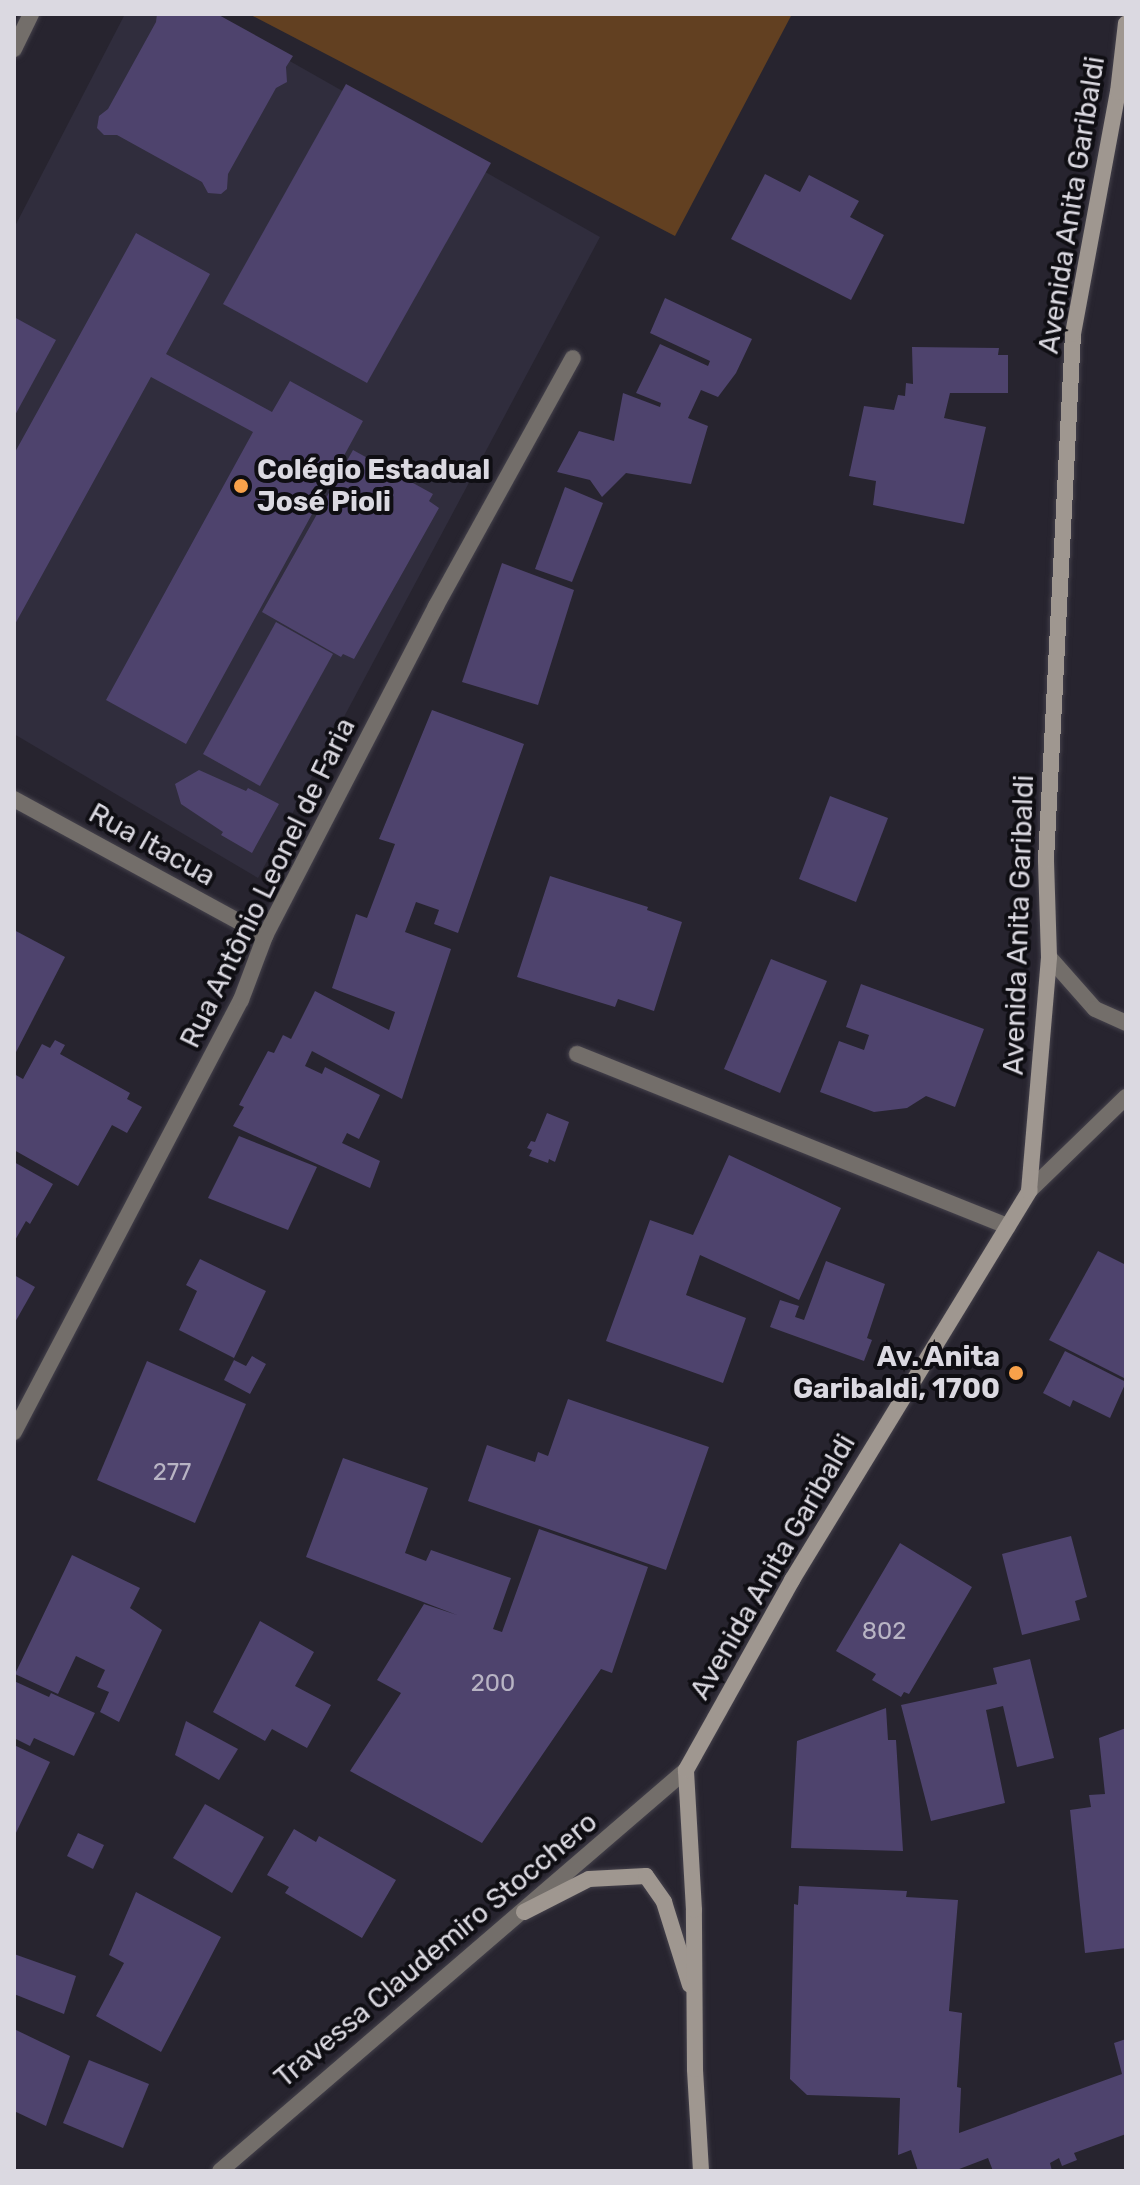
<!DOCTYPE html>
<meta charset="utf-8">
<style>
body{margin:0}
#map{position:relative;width:1140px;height:2185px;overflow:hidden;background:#27242f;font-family:Rubik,sans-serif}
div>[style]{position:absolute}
.built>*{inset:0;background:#302d3d}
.green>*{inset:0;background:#624021}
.building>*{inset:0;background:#4e436d}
.roads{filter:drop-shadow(0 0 2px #44414b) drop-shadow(0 0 2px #44414b)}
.minor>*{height:16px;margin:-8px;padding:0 8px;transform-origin:8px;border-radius:8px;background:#736e6a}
.tertiary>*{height:16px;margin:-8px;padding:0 8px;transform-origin:8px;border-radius:8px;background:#736e6a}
.secondary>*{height:16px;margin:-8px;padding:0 8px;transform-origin:8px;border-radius:8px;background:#9f9790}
.dots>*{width:22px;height:22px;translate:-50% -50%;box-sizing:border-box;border:4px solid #0f0e13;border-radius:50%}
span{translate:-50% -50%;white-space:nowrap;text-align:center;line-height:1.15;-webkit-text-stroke:8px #0f0e13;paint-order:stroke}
.number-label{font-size:24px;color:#b8b4c4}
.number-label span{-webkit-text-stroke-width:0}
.street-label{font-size:28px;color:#dbd9e1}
.poi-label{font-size:28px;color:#dbd9e1;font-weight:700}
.left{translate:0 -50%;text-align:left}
.right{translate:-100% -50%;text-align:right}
.frame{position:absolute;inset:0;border:16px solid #dbd9e1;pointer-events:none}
</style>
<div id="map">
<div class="built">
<div style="clip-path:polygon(125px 14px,207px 14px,600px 237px,258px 878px,14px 734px,14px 228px)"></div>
</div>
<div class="green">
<div style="clip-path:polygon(249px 14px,792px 14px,675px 236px)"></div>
</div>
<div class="building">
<div style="clip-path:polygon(157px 14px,217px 14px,293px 56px,286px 67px,287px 82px,276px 88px,228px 174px,227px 189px,221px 194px,208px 193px,202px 182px,117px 135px,104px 135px,97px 128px,99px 116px,108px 109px,156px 22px)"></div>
<div style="clip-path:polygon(346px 84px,491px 163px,367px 383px,223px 304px)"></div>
<div style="clip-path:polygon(765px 174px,800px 192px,809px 175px,859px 201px,850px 217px,884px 235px,851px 300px,731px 239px)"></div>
<div style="clip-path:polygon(136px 233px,210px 274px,166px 354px,272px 412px,290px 381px,363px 421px,186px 744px,106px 700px,253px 432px,151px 377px,14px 626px,14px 454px)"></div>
<div style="clip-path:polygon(665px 298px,752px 339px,736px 373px,718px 397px,701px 390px,688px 418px,708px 426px,691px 484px,626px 473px,602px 497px,590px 480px,557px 472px,579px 431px,614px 441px,623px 393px,660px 407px,661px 403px,636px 393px,660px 344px,708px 366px,710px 361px,650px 333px)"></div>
<div style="clip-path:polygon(14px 317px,56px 340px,14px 417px)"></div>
<div style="clip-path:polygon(912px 347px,999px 348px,998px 355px,1008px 355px,1008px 393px,950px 393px,944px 418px,986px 427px,964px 524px,873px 505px,876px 481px,849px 476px,864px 406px,894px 410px,898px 395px,905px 396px,906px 383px,913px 384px)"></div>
<div style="clip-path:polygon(353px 450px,433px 494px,429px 501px,439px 508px,354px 659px,343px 654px,341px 657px,262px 612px)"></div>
<div style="clip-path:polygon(565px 487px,603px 503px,572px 582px,535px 569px)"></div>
<div style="clip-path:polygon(502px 563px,574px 590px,538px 705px,462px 682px)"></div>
<div style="clip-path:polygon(276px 622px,333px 654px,260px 786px,203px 754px)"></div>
<div style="clip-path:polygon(432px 710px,524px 744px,458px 933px,434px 924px,439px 910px,416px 902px,405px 932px,451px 949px,402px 1099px,312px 1051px,305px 1066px,322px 1074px,325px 1067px,380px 1095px,359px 1139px,347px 1133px,342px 1143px,380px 1161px,370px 1188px,233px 1126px,244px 1107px,239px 1105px,268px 1051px,274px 1053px,283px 1035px,291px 1039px,315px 991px,389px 1030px,395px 1012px,332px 988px,356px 914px,367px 918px,395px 844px,379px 839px)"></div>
<div style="clip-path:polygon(199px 770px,246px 791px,248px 788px,279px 804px,252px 853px,221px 835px,223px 832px,181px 804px,175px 784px)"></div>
<div style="clip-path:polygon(830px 796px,888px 818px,856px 902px,799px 879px)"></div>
<div style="clip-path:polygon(550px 876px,648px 907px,647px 910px,682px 922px,654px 1011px,618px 999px,615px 1007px,517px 977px)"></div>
<div style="clip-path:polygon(14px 930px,65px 957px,14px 1056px)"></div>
<div style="clip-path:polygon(771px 959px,827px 981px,780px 1093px,724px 1069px)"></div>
<div style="clip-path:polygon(861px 984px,984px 1029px,955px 1107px,926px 1096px,907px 1108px,874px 1112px,820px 1092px,839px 1041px,864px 1050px,869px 1035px,846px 1027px)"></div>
<div style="clip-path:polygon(55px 1040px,65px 1045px,60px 1054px,130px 1093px,127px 1099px,142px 1107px,127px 1133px,112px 1125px,78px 1186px,14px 1150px,14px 1074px,23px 1079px,42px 1044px,50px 1048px)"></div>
<div style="clip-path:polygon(547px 1113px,569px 1122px,555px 1162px,549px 1159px,548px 1163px,529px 1156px,532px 1150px,527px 1148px,531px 1141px,535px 1142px)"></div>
<div style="clip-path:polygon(239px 1136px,317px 1167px,288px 1230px,208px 1198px)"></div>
<div style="clip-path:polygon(729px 1155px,841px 1208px,799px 1300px,700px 1255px,686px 1295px,746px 1318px,723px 1383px,606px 1341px,650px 1220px,693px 1235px)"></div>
<div style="clip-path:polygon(14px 1162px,53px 1184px,30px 1224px,26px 1221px,14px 1242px)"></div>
<div style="clip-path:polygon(1098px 1251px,1126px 1265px,1126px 1379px,1049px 1340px)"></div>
<div style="clip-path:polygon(200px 1259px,266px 1291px,234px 1358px,179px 1330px,197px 1291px,186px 1285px)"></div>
<div style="clip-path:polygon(826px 1261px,885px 1284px,867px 1338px,872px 1340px,864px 1361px,770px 1327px,780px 1300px,799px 1306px,795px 1317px,804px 1320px)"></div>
<div style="clip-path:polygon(14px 1275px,35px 1287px,14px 1324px)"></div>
<div style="clip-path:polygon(1065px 1351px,1126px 1382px,1110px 1418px,1073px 1400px,1070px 1407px,1043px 1393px)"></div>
<div style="clip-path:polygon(252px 1356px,266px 1364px,250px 1394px,224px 1380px,234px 1360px,246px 1366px)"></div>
<div style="clip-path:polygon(147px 1361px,246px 1404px,195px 1523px,97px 1480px)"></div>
<div style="clip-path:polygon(568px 1399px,709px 1447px,666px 1570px,468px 1501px,487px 1445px,535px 1462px,538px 1452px,548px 1456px)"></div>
<div style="clip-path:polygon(343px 1458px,428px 1488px,405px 1553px,426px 1561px,431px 1550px,511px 1578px,493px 1629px,502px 1632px,539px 1529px,648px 1567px,612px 1673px,601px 1669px,482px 1843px,350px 1771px,401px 1693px,377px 1680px,424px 1604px,457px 1615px,306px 1557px)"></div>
<div style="clip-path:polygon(1071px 1536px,1087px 1597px,1075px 1601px,1080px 1620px,1022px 1635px,1002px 1554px)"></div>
<div style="clip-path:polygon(900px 1543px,972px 1587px,909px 1694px,904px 1692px,901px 1697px,872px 1680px,876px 1674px,836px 1651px)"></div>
<div style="clip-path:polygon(72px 1555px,140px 1588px,130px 1608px,162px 1630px,119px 1722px,100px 1712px,109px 1692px,97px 1687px,105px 1670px,76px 1656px,58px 1694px,15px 1674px)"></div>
<div style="clip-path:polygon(260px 1621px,314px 1652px,295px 1686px,331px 1705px,307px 1748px,272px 1729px,265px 1741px,213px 1712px)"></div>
<div style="clip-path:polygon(1030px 1659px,1054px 1758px,1017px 1767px,1003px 1706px,986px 1710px,1005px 1803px,931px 1821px,901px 1705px,997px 1684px,993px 1668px)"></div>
<div style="clip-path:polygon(14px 1681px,49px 1697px,51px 1693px,95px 1713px,74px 1756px,34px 1738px,30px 1746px,14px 1738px)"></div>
<div style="clip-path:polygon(886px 1708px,888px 1740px,896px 1740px,903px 1851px,791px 1848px,797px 1741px)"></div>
<div style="clip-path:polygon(186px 1721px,238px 1749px,219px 1780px,175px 1755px)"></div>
<div style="clip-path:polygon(1126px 1728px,1126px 1948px,1085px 1953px,1070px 1810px,1091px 1807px,1089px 1795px,1105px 1794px,1099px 1738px)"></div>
<div style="clip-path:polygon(14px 1745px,50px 1762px,14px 1837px)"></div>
<div style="clip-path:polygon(205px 1804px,264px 1837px,232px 1893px,173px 1858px)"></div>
<div style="clip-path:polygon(294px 1829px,316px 1842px,319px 1836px,396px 1880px,362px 1938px,285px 1893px,289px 1887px,267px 1875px)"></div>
<div style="clip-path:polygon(78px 1833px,104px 1845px,93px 1869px,67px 1856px)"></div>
<div style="clip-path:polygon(799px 1886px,907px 1891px,906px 1897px,958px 1900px,949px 2011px,962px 2013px,957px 2087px,961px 2088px,959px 2133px,1122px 2074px,1114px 2043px,1126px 2039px,1126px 2134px,1074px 2153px,1077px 2160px,1062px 2166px,1059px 2158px,1050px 2163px,1052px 2171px,993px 2171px,988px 2158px,954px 2171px,918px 2171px,911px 2150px,898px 2155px,900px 2098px,807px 2095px,790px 2079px,794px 1904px,798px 1905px)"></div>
<div style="clip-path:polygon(136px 1892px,221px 1937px,161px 2052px,96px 2016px,124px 1963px,109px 1955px)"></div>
<div style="clip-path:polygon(14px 1954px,76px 1976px,64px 2014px,14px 1994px)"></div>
<div style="clip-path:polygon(14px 2029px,70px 2056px,46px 2126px,14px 2111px)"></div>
<div style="clip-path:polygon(89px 2060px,149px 2084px,123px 2148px,63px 2123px)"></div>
</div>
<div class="roads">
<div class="minor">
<div style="left:14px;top:799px;width:286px;rotate:28.6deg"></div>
<div style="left:577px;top:1054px;width:464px;rotate:21.8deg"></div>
<div style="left:14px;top:1432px;width:488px;rotate:-62.3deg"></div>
<div style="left:241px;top:1000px;width:68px;rotate:-69.4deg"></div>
<div style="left:265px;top:936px;width:372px;rotate:-62.6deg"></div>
<div style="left:436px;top:606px;width:283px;rotate:-61.1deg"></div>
</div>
<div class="tertiary">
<div style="left:14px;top:49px;width:39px;rotate:-64deg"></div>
<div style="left:1049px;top:957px;width:69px;rotate:48.5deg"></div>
<div style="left:1095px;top:1009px;width:34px;rotate:24deg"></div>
<div style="left:1029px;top:1191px;width:135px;rotate:-44.1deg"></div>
<div style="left:220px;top:2171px;width:615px;rotate:-40.71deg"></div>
</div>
<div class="secondary">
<div style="left:524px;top:1912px;width:73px;rotate:-26.9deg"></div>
<div style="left:589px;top:1879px;width:57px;rotate:-3deg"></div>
<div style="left:646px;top:1876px;width:32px;rotate:55deg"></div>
<div style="left:664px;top:1902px;width:87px;rotate:72.6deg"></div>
<div style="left:701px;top:2171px;width:102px;rotate:-93.4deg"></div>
<div style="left:695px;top:2069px;width:159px;rotate:-90.4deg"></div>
<div style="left:694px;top:1910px;width:140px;rotate:-93.3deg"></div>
<div style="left:686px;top:1770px;width:218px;rotate:-60.8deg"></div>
<div style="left:792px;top:1580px;width:456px;rotate:-58.6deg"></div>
<div style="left:1029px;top:1191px;width:235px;rotate:-85.1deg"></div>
<div style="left:1049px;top:957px;width:97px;rotate:-91.8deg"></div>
<div style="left:1046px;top:860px;width:527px;rotate:-87.06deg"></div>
<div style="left:1073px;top:334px;width:246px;rotate:-79.5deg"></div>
<div style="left:1118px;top:92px;width:69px;rotate:-83.4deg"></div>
</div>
</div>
<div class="dots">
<div style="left:241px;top:486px;background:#f8a14a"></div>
<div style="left:1016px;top:1373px;background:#f8a14a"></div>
</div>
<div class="number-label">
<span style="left:172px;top:1473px">277</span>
<span style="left:884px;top:1632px">802</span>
<span style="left:493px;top:1684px">200</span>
</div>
<div class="street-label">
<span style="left:1072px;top:205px;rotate:-81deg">Avenida Anita Garibaldi</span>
<span style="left:152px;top:845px;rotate:29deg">Rua Itacua</span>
<span style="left:268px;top:883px;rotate:-64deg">Rua Antônio Leonel de Faria</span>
<span style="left:1019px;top:925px;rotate:-88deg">Avenida Anita Garibaldi</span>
<span style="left:773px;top:1567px;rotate:-60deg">Avenida Anita Garibaldi</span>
<span style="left:436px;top:1950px;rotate:-40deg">Travessa Claudemiro Stocchero</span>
</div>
<div class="poi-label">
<span class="left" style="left:257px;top:486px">Colégio Estadual<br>José Pioli</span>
<span class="right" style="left:1000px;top:1373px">Av. Anita<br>Garibaldi, 1700</span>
</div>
<div class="frame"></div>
</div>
